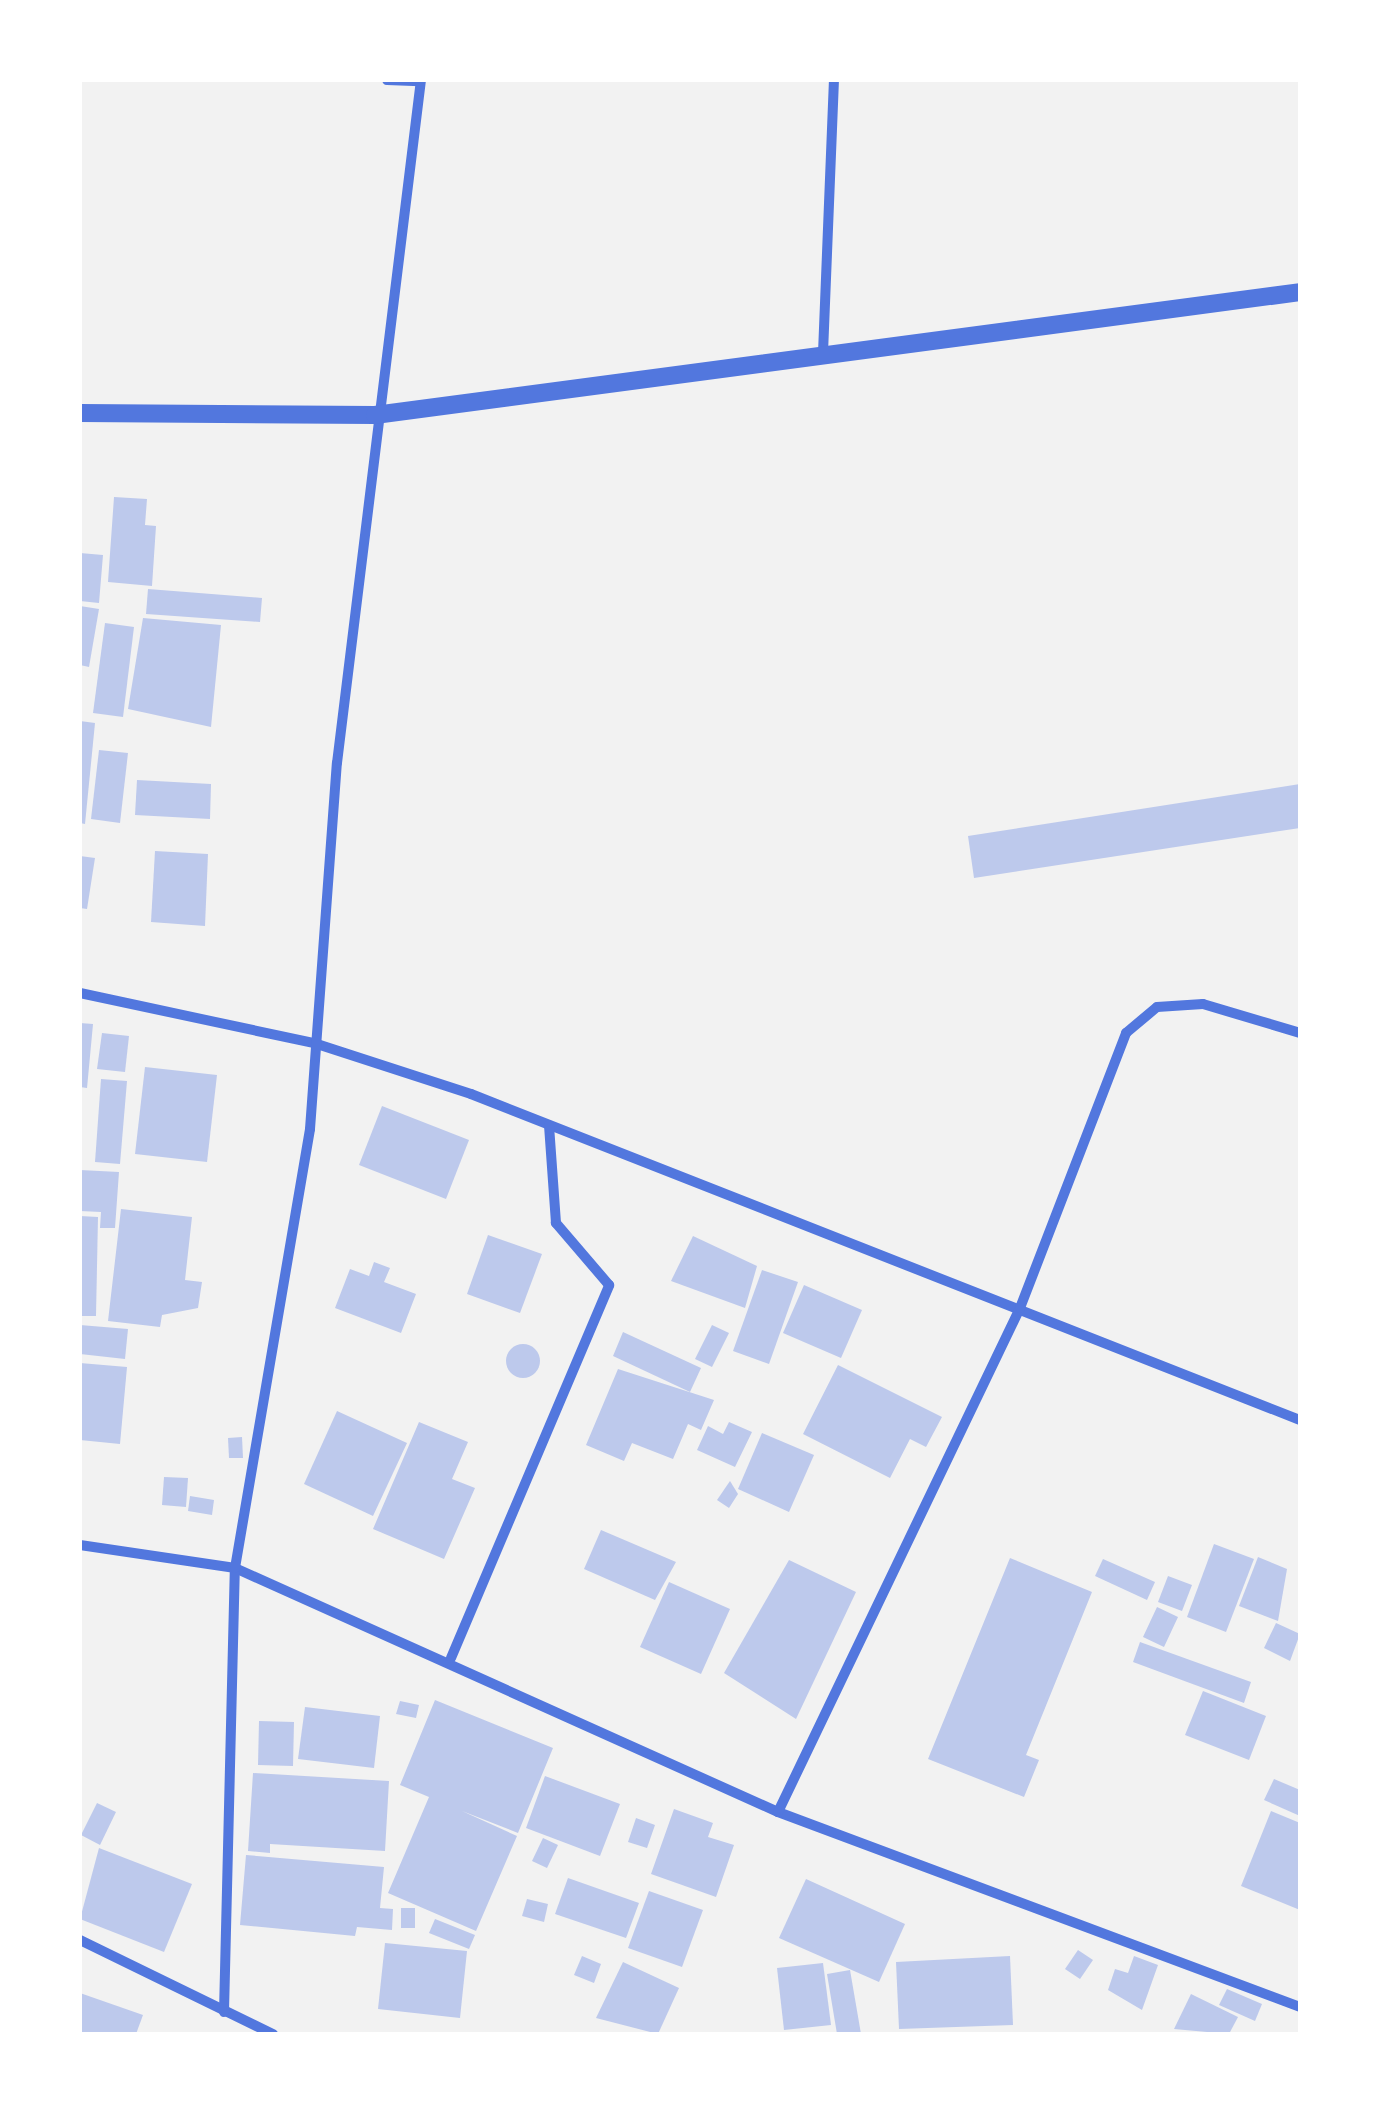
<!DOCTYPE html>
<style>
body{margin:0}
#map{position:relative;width:1380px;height:2114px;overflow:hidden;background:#f2f2f2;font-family:Karla,sans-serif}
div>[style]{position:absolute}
.building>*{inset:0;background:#bdc9ec}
.round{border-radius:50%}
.minor>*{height:10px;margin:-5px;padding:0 5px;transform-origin:5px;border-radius:5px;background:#5277de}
.tertiary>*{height:18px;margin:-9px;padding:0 9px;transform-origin:9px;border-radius:9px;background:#5277de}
span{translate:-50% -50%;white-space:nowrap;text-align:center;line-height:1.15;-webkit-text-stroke:8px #fff;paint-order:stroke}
.frame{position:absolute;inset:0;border:82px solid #fff;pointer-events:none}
</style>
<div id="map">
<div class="building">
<div style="clip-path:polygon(114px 497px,147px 499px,145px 525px,156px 526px,152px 586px,108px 582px)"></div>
<div style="clip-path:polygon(80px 553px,103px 555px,99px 603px,80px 601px)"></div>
<div style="clip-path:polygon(148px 589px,262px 598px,260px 622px,146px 614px)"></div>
<div style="clip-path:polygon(80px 606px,99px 609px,89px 667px,80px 665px)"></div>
<div style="clip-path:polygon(143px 618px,221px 625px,211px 727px,128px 709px)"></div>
<div style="clip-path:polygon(105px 623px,134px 627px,123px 717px,93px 713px)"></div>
<div style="clip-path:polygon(80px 721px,95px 723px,85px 824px,80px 823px)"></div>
<div style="clip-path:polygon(99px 750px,128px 753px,120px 823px,91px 819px)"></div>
<div style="clip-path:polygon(137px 780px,211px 784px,210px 819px,135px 815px)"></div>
<div style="clip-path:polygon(1300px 784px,1300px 828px,974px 878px,968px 836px)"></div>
<div style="clip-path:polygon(155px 851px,208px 854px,205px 926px,151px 922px)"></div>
<div style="clip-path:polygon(80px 856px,95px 858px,87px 909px,80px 908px)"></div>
<div style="clip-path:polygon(80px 1023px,93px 1024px,87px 1088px,80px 1087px)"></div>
<div style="clip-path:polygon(102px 1033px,129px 1036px,125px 1072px,97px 1069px)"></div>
<div style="clip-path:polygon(145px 1067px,217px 1075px,207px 1162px,135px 1154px)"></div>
<div style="clip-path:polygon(101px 1079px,127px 1081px,120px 1164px,95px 1162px)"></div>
<div style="clip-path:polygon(382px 1106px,469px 1140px,446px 1199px,359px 1165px)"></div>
<div style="clip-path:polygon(80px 1170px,119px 1172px,115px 1228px,100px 1228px,101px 1212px,80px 1211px)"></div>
<div style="clip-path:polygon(121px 1209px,192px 1217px,185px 1280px,202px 1282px,198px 1308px,162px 1315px,160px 1327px,108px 1321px)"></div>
<div style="clip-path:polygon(80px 1216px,98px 1217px,96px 1316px,80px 1316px)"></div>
<div style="clip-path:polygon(488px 1235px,542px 1254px,520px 1313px,467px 1294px)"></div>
<div style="clip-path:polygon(693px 1236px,757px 1266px,745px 1308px,671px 1281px)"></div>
<div style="clip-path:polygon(374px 1262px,390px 1268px,384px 1282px,416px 1294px,401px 1333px,335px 1308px,350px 1269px,369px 1276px)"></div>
<div style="clip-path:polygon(762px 1270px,798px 1282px,769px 1364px,733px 1351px)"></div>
<div style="clip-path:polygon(804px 1285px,862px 1310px,841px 1358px,783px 1333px)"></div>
<div style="clip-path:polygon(80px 1325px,128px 1329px,125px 1359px,80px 1354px)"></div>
<div style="clip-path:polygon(712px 1325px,729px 1333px,712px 1367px,695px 1359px)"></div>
<div style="clip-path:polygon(623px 1332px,701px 1368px,690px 1392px,613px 1356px)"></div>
<div class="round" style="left:506px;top:1344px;width:34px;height:34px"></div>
<div style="clip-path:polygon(80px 1363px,127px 1367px,120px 1444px,80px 1440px)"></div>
<div style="clip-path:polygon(838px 1365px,942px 1417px,926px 1447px,910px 1439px,890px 1478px,803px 1434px)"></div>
<div style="clip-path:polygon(618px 1369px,714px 1400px,701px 1430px,688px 1424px,673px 1459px,632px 1443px,624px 1461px,586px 1445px)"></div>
<div style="clip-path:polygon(337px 1411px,407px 1443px,373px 1516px,304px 1484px)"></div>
<div style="clip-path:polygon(419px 1422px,468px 1442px,452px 1479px,475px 1488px,444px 1559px,373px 1529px)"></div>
<div style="clip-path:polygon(729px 1422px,752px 1432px,735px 1467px,697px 1450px,708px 1426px,723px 1434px)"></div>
<div style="clip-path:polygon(762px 1433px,814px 1455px,789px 1512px,738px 1489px)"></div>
<div style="clip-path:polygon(242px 1437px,243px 1458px,229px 1458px,228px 1438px)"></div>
<div style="clip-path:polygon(164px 1477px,188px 1478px,186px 1507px,162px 1505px)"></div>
<div style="clip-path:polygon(730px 1481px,738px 1494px,729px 1508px,717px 1500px)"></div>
<div style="clip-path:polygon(190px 1496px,214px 1500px,212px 1515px,188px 1511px)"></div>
<div style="clip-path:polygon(601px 1530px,676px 1562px,655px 1600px,584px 1569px)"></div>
<div style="clip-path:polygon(1214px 1544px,1254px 1559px,1226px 1632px,1187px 1617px)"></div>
<div style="clip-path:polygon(1258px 1557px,1287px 1569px,1278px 1621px,1239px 1606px)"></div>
<div style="clip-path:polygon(1010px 1558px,1092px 1592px,1026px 1755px,1039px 1760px,1024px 1797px,928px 1759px)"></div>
<div style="clip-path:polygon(1103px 1559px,1155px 1582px,1147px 1600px,1095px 1576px)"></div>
<div style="clip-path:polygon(789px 1560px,856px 1592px,796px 1719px,724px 1673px)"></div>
<div style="clip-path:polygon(1168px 1576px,1192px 1585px,1182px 1611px,1158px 1602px)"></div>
<div style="clip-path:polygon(669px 1582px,730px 1609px,701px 1674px,640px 1647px)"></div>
<div style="clip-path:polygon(1157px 1607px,1178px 1617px,1164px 1647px,1143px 1637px)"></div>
<div style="clip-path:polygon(1276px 1623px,1300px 1634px,1290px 1661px,1264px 1648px)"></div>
<div style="clip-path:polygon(1140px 1642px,1251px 1682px,1244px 1703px,1133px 1662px)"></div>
<div style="clip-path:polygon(1203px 1691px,1266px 1716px,1249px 1760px,1185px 1735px)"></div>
<div style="clip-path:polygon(435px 1700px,553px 1748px,518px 1833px,462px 1811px,517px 1836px,476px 1931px,388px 1893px,429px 1797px,400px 1785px)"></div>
<div style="clip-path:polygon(400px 1701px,419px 1705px,416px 1718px,396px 1714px)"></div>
<div style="clip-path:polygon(305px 1707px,380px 1716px,374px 1768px,298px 1759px)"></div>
<div style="clip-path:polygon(259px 1721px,294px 1722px,293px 1766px,258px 1765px)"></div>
<div style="clip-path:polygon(253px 1773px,389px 1781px,385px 1851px,270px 1844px,270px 1853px,248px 1851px)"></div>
<div style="clip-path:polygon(545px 1776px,620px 1804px,600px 1856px,526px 1828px)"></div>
<div style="clip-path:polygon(1274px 1779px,1300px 1790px,1300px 1816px,1264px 1800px)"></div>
<div style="clip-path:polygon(97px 1803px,116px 1812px,100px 1845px,81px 1835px)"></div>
<div style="clip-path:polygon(674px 1809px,713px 1823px,708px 1837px,734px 1845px,716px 1897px,651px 1874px)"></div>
<div style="clip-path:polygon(1271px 1811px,1300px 1823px,1300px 1910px,1241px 1886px)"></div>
<div style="clip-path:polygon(636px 1818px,655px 1825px,647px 1848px,628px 1842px)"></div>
<div style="clip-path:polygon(543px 1838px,558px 1845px,547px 1868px,532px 1861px)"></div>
<div style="clip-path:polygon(99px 1848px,192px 1884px,164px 1952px,80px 1919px)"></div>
<div style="clip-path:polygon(246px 1855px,384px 1867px,380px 1908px,393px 1909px,392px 1930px,357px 1927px,355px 1936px,240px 1925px)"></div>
<div style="clip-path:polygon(568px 1878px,639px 1903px,626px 1938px,555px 1914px)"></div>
<div style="clip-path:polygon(806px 1879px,905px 1924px,879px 1982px,779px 1938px)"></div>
<div style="clip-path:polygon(649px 1891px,703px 1910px,682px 1967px,628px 1948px)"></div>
<div style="clip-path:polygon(527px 1899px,548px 1904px,544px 1922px,522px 1916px)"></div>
<div style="clip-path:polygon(401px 1908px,415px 1908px,415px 1928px,401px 1928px)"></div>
<div style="clip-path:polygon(435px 1919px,475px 1935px,469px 1949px,429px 1933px)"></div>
<div style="clip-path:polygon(385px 1943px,467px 1951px,460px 2018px,378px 2009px)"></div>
<div style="clip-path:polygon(1078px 1950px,1093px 1960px,1080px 1979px,1065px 1969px)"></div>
<div style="clip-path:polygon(582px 1956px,601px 1964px,594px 1983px,574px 1975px)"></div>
<div style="clip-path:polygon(1010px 1956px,1013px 2025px,899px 2029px,896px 1962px)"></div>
<div style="clip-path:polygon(1134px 1956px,1158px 1965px,1142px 2010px,1108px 1990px,1115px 1969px,1128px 1973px)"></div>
<div style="clip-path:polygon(623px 1962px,679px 1988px,658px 2034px,596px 2018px)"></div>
<div style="clip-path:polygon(823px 1963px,831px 2025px,784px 2030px,777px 1968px)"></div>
<div style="clip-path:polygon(850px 1970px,861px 2034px,837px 2034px,827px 1974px)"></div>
<div style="clip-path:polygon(1227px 1989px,1262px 2004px,1255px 2021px,1219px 2005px)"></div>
<div style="clip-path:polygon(80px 1993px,143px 2015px,136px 2034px,80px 2034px)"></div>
<div style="clip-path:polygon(1191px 1994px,1238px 2017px,1229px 2034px,1174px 2029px)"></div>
</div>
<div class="minor">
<div style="left:387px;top:80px;width:33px;rotate:2deg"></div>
<div style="left:823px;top:353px;width:273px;rotate:-87.7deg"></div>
<div style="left:80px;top:993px;width:242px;rotate:12.1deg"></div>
<div style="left:317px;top:1044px;width:162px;rotate:18deg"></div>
<div style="left:471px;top:1094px;width:891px;rotate:21.47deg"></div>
<div style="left:80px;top:1545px;width:157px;rotate:8.4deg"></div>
<div style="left:235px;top:1568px;width:595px;rotate:24.2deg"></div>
<div style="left:778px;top:1812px;width:557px;rotate:20.48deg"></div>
<div style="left:451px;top:1658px;width:405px;rotate:-67deg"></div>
<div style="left:609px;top:1285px;width:82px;rotate:-130.5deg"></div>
<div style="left:556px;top:1223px;width:98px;rotate:-94.1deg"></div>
<div style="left:778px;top:1812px;width:559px;rotate:-64.35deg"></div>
<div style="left:1020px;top:1308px;width:295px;rotate:-68.9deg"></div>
<div style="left:1126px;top:1033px;width:40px;rotate:-40deg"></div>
<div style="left:1157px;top:1007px;width:46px;rotate:-3.7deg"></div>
<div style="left:1203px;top:1004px;width:101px;rotate:16.6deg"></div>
<div style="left:80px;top:1940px;width:215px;rotate:26deg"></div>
<div style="left:224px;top:2012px;width:444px;rotate:-88.6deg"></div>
<div style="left:235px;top:1568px;width:445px;rotate:-80.3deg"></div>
<div style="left:310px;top:1129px;width:367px;rotate:-85.8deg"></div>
<div style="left:337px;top:763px;width:688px;rotate:-82.99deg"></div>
</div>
<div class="tertiary">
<div style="left:80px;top:413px;width:295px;rotate:0.4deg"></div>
<div style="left:375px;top:415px;width:933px;rotate:-7.57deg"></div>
</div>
<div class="frame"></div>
</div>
